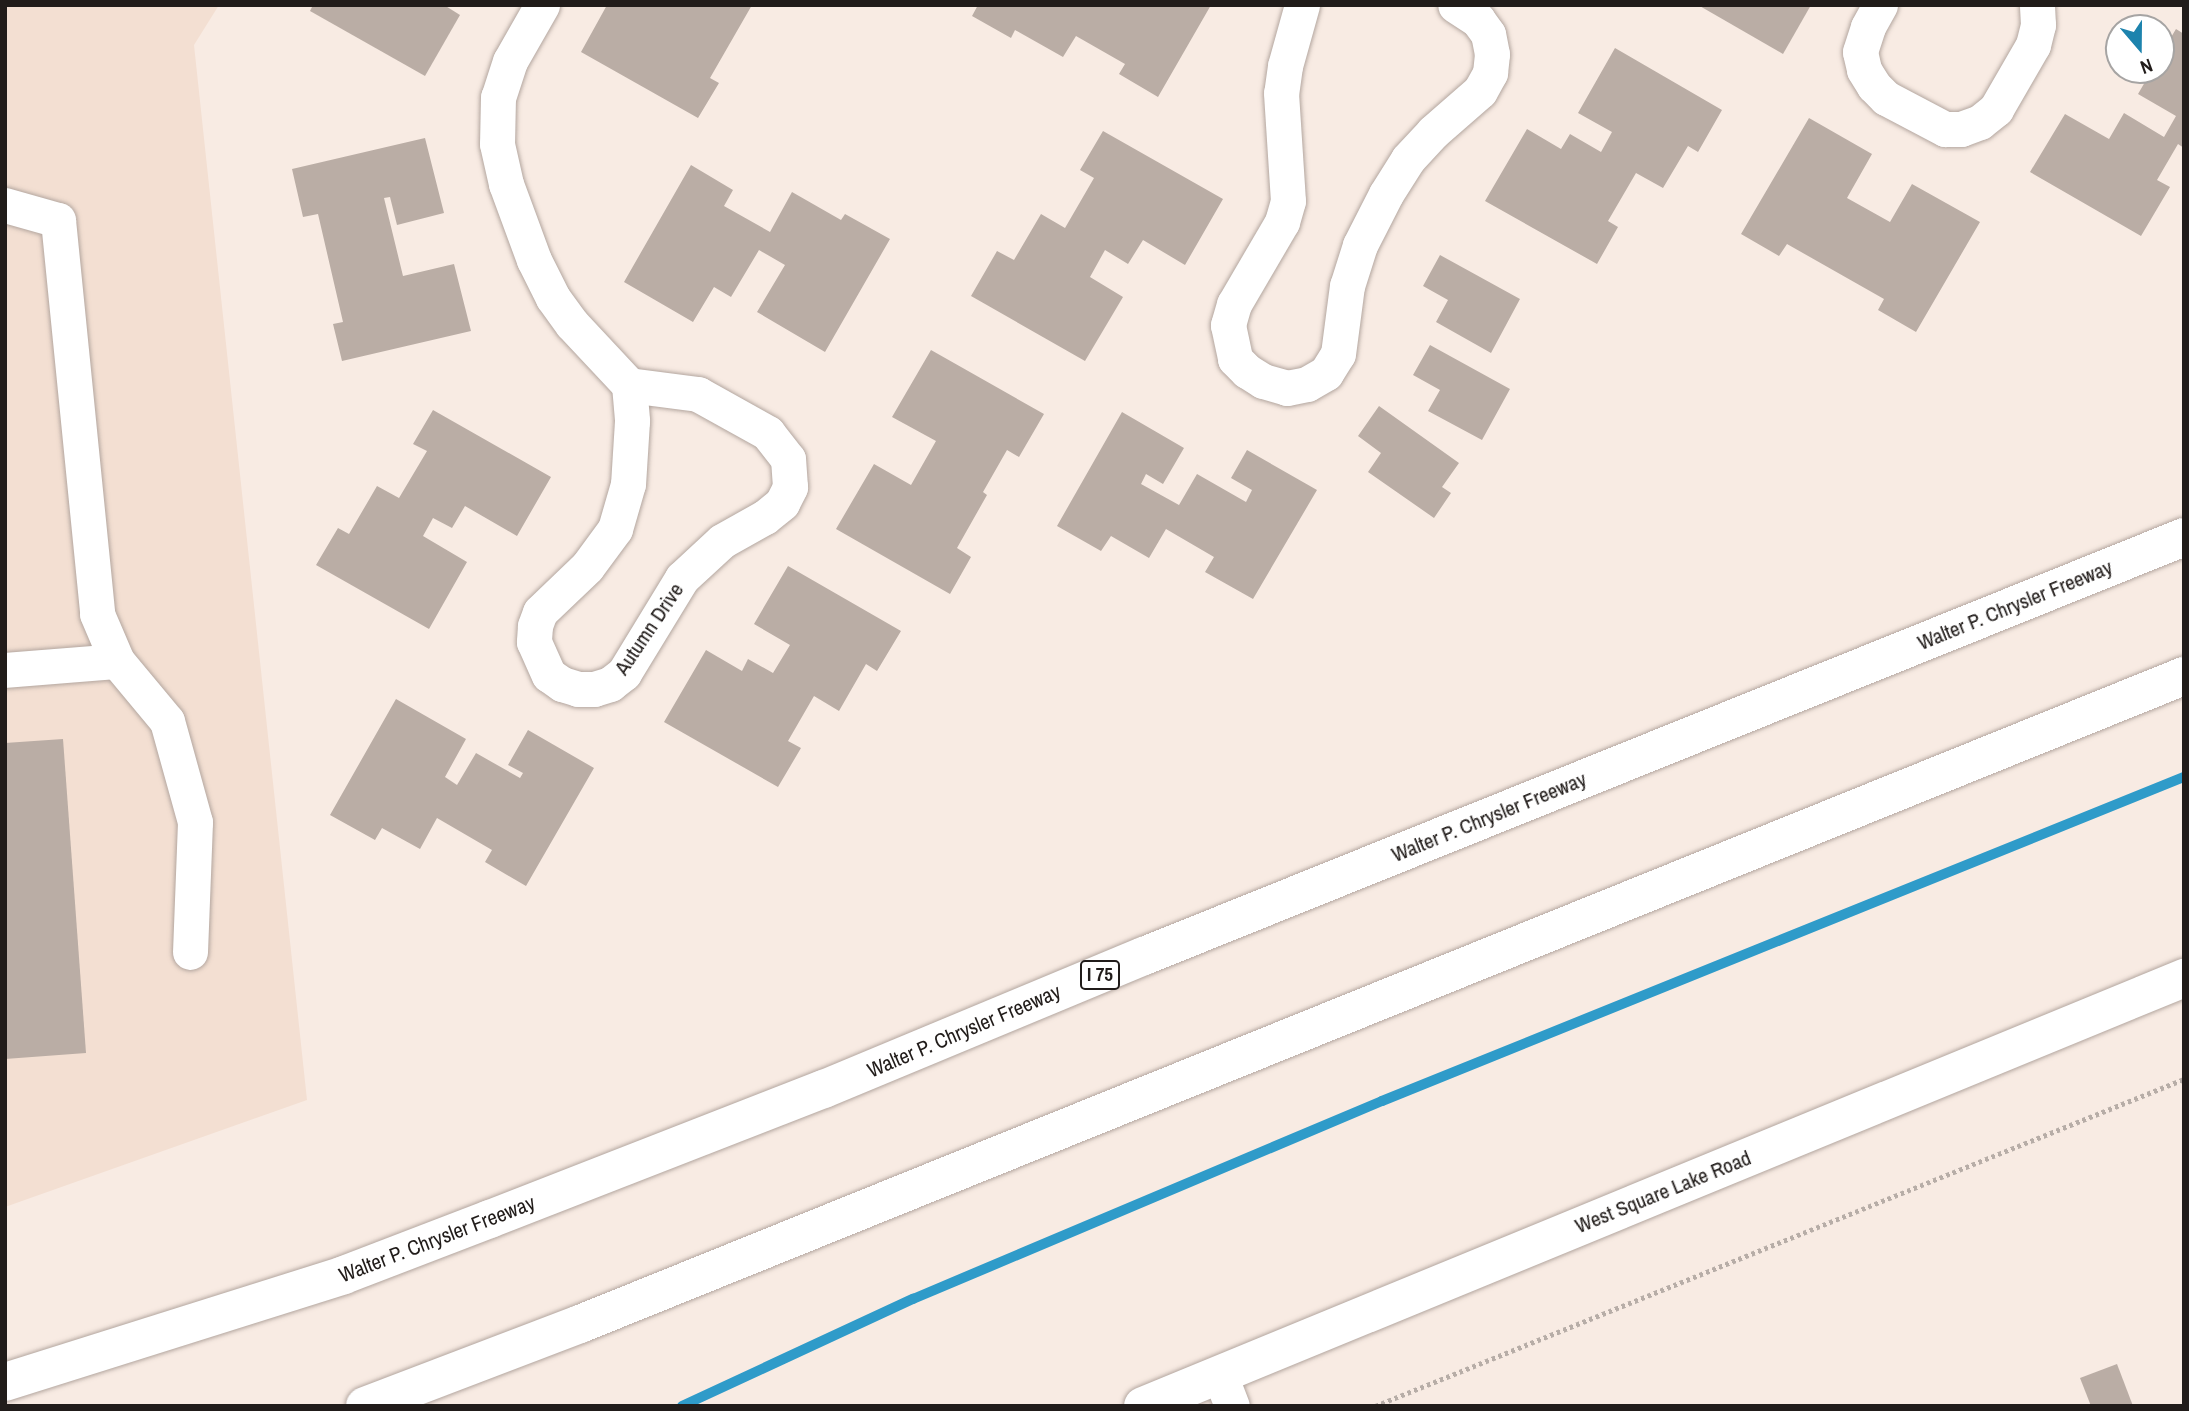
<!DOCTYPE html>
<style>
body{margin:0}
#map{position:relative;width:2189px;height:1411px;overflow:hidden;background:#f8ebe3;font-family:"Archivo Narrow",sans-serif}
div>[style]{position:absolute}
.built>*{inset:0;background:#f3dfd2}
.stream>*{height:10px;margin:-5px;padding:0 5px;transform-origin:5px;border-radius:5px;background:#2f9bc9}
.building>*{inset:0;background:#baada5}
.path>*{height:4.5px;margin-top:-2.25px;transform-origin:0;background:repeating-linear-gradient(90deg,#b7ada7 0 3.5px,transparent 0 7px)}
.roads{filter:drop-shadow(0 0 2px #b3a69f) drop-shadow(0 0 2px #b3a69f)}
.minor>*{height:35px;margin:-17.5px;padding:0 17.5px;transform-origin:17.5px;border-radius:17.5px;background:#fff}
.major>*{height:38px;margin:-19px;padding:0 19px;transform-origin:19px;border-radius:19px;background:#fff}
.highway>*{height:38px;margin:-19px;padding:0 19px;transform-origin:19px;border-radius:19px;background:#fff}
span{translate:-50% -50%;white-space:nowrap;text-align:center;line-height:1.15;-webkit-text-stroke:7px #fff;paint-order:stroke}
.shield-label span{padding:2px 5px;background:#fff;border:2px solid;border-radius:5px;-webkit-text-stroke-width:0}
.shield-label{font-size:19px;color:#211c1a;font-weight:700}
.street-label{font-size:21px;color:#211c1a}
.frame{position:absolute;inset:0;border:7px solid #211c1a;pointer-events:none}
.north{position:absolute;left:2105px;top:14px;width:70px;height:70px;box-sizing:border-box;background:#fff;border:2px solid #a6a4a3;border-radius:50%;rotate:160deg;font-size:19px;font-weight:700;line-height:28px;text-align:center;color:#211c1a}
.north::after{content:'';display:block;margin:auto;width:24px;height:32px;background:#1d83ad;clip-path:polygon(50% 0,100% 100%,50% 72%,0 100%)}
</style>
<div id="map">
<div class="built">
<div style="clip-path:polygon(5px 5px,219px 5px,194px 45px,307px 1100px,5px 1207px)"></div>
</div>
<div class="stream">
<div style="left:682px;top:1406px;width:255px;rotate:-24.9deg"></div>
<div style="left:913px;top:1299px;width:509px;rotate:-22.89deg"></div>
<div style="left:1382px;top:1101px;width:865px;rotate:-22deg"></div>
</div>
<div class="building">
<div style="clip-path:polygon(313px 5px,444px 5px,460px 15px,425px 76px,310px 11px)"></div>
<div style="clip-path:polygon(607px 5px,752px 5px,710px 78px,719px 83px,698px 118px,581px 52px)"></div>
<div style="clip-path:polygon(978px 5px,1211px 5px,1158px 97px,1119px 74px,1125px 64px,1076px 36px,1063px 57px,1015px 30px,1011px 38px,972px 16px)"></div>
<div style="clip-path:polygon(1698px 5px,1811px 5px,1783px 54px)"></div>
<div style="clip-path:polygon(2176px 29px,2184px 34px,2184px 148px,2178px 144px,2157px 180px,2170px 187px,2141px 236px,2030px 172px,2065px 114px,2109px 139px,2124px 113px,2164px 137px,2176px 116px,2138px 94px,2152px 70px,2161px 70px,2161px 54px)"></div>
<div style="clip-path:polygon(1615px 48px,1722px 110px,1698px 152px,1688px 146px,1663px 188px,1636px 173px,1608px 221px,1618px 227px,1597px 264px,1485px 201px,1527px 129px,1561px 149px,1570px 134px,1601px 152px,1612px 132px,1578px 113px)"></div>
<div style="clip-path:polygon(1809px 118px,1872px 154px,1847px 198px,1890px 222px,1912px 184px,1980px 222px,1916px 332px,1878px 310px,1884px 299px,1787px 244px,1779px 256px,1741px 234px)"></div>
<div style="clip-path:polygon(1103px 131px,1223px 199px,1185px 265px,1143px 240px,1128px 264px,1105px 250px,1090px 277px,1123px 297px,1085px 361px,971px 296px,997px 251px,1014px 260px,1041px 214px,1065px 228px,1094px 178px,1080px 170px)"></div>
<div style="clip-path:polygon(425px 138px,444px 213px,397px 225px,390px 197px,384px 198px,403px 276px,454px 264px,471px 331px,342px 361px,333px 324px,343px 322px,318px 214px,303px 217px,292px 169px)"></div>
<div style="clip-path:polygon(691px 165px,733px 190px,724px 206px,770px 232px,792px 192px,841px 220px,845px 214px,890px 239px,825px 352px,757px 312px,785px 265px,759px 250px,731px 297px,714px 287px,693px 322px,624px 282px)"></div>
<div style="clip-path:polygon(1440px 255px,1520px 299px,1491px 353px,1436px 322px,1448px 300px,1423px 286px)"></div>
<div style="clip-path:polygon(1430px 345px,1510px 389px,1482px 440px,1428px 411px,1440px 390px,1413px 375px)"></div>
<div style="clip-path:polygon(931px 350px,1044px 414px,1019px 457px,1007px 450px,983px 492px,987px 495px,957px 548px,971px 557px,950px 594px,836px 529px,874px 464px,911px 485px,936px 441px,892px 417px)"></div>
<div style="clip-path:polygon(1379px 406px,1459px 463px,1442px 487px,1451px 493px,1434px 518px,1368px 472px,1381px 453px,1358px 436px)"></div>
<div style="clip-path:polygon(433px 410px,551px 477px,517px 536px,465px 506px,452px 528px,433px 518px,423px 536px,467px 562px,429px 629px,316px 565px,338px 528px,349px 534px,377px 486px,399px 498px,427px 451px,413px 444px)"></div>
<div style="clip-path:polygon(1122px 412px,1184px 448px,1163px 484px,1146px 474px,1141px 484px,1179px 505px,1197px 474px,1246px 502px,1252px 490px,1231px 478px,1247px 450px,1317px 490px,1253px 599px,1205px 572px,1214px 557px,1166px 529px,1149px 558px,1111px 536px,1101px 551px,1057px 526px)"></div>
<div style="clip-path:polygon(788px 566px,901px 631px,877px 671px,866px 664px,839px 711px,814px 696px,788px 741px,801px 748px,778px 787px,664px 722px,706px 650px,742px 671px,748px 659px,773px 673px,790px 645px,754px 624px)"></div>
<div style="clip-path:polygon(396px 699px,466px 739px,445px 777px,457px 785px,476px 753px,520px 778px,523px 773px,508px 765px,528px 730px,594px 768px,526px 886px,485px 862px,492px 850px,437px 818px,420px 849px,382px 828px,375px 840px,330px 815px)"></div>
<div style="clip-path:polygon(63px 739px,86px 1053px,5px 1059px,5px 743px)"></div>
<div style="clip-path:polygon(2117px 1364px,2133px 1406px,2091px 1406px,2080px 1378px)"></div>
</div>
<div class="path">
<div style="left:1375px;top:1406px;width:873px;rotate:-22.01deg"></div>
</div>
<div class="roads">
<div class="minor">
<div style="left:542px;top:5px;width:64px;rotate:119.7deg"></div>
<div style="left:510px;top:61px;width:38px;rotate:108deg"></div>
<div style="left:498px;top:97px;width:47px;rotate:91.2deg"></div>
<div style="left:497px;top:144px;width:41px;rotate:77.3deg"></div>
<div style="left:506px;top:184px;width:81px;rotate:69.8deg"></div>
<div style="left:534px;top:260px;width:42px;rotate:63.4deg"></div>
<div style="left:553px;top:298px;width:32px;rotate:54deg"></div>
<div style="left:572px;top:324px;width:83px;rotate:46.9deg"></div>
<div style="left:629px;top:385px;width:36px;rotate:85deg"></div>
<div style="left:632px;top:421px;width:63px;rotate:93.6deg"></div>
<div style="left:628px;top:484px;width:47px;rotate:106.1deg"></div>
<div style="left:615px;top:529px;width:47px;rotate:126.4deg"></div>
<div style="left:587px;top:567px;width:65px;rotate:136.2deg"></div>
<div style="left:540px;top:612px;width:15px;rotate:110deg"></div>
<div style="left:535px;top:626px;width:16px;rotate:94deg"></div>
<div style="left:534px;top:642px;width:36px;rotate:66deg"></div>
<div style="left:549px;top:675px;width:16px;rotate:35deg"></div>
<div style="left:562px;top:684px;width:17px;rotate:17deg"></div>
<div style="left:578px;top:689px;width:16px"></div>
<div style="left:594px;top:689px;width:17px;rotate:-17deg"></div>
<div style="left:610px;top:684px;width:18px;rotate:-38deg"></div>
<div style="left:624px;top:673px;width:111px;rotate:-58.6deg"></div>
<div style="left:682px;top:578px;width:54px;rotate:-42.8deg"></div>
<div style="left:722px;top:541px;width:49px;rotate:-29.2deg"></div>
<div style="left:765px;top:517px;width:22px;rotate:-39deg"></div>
<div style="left:782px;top:503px;width:18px;rotate:-63deg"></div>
<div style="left:790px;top:487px;width:28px;rotate:-94deg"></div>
<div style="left:788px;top:459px;width:33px;rotate:-128deg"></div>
<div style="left:768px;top:433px;width:80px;rotate:-150.9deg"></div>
<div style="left:698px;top:394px;width:70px;rotate:-172.6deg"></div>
<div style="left:1302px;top:5px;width:63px;rotate:105.6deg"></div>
<div style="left:1285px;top:66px;width:27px;rotate:98deg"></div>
<div style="left:1281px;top:93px;width:108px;rotate:86.3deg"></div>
<div style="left:1288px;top:201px;width:22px;rotate:106deg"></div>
<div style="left:1282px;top:222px;width:95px;rotate:120.3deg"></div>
<div style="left:1234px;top:304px;width:22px;rotate:106deg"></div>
<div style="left:1228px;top:325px;width:35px;rotate:78deg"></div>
<div style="left:1235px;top:359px;width:17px;rotate:45deg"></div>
<div style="left:1247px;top:371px;width:19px;rotate:32deg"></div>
<div style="left:1263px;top:381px;width:25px;rotate:16deg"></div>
<div style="left:1287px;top:388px;width:20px;rotate:-11deg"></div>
<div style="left:1307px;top:384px;width:22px;rotate:-30deg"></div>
<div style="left:1326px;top:373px;width:22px;rotate:-58deg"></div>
<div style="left:1338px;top:354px;width:69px;rotate:-82.5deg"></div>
<div style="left:1347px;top:286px;width:43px;rotate:-72.4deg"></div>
<div style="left:1360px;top:245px;width:57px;rotate:-63deg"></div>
<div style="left:1386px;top:194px;width:41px;rotate:-57.8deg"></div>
<div style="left:1408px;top:159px;width:37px;rotate:-47deg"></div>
<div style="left:1433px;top:132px;width:62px;rotate:-41.1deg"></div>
<div style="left:1480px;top:91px;width:21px;rotate:-61deg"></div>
<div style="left:1490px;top:73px;width:19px;rotate:-84deg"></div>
<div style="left:1492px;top:54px;width:20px;rotate:-101deg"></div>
<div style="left:1488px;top:34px;width:17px;rotate:-126deg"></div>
<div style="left:1478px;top:20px;width:27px;rotate:-147deg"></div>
<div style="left:1880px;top:5px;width:25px;rotate:119deg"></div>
<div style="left:1868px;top:27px;width:26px;rotate:108deg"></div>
<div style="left:1860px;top:52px;width:18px;rotate:77deg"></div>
<div style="left:1864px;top:70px;width:19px;rotate:58deg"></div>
<div style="left:1874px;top:86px;width:17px;rotate:45deg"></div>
<div style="left:1886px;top:98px;width:67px;rotate:27.7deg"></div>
<div style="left:1945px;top:129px;width:16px"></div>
<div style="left:1961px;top:129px;width:20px;rotate:-20deg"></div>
<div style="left:1980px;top:122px;width:21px;rotate:-39deg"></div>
<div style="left:1996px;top:109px;width:74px;rotate:-60deg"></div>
<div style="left:2033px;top:45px;width:21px;rotate:-76deg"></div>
<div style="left:2038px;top:25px;width:20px;rotate:-93deg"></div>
<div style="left:5px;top:205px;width:55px;rotate:15.8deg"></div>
<div style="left:58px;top:220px;width:396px;rotate:84.3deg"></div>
<div style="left:97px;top:614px;width:51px;rotate:66.9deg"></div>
<div style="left:117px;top:661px;width:78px;rotate:50.2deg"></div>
<div style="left:167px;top:721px;width:105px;rotate:74.5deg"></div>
<div style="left:195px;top:822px;width:130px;rotate:92.2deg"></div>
<div style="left:5px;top:670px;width:112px;rotate:-4.6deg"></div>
<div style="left:1220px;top:1375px;width:33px;rotate:69deg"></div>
</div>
<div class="major">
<div style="left:1143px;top:1406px;width:1126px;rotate:-22.35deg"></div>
</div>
<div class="highway">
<div style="left:5px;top:1382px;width:355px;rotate:-17.5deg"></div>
<div style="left:344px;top:1275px;width:156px;rotate:-21deg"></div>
<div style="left:490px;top:1219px;width:358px;rotate:-21.3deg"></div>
<div style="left:824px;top:1089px;width:347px;rotate:-22.6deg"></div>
<div style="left:1144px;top:956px;width:1121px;rotate:-21.94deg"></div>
<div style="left:365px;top:1406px;width:230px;rotate:-20.9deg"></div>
<div style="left:580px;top:1324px;width:1730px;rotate:-22deg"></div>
</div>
</div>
<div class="shield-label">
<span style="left:1100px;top:975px">I 75</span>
</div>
<div class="street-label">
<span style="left:2015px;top:605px;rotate:-22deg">Walter P. Chrysler Freeway</span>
<span style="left:649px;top:629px;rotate:-56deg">Autumn Drive</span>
<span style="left:1489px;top:817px;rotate:-22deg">Walter P. Chrysler Freeway</span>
<span style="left:964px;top:1031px;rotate:-23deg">Walter P. Chrysler Freeway</span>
<span style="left:1663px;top:1192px;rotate:-22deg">West Square Lake Road</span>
<span style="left:437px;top:1239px;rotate:-21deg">Walter P. Chrysler Freeway</span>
</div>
<div class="frame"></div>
<div class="north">N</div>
</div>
